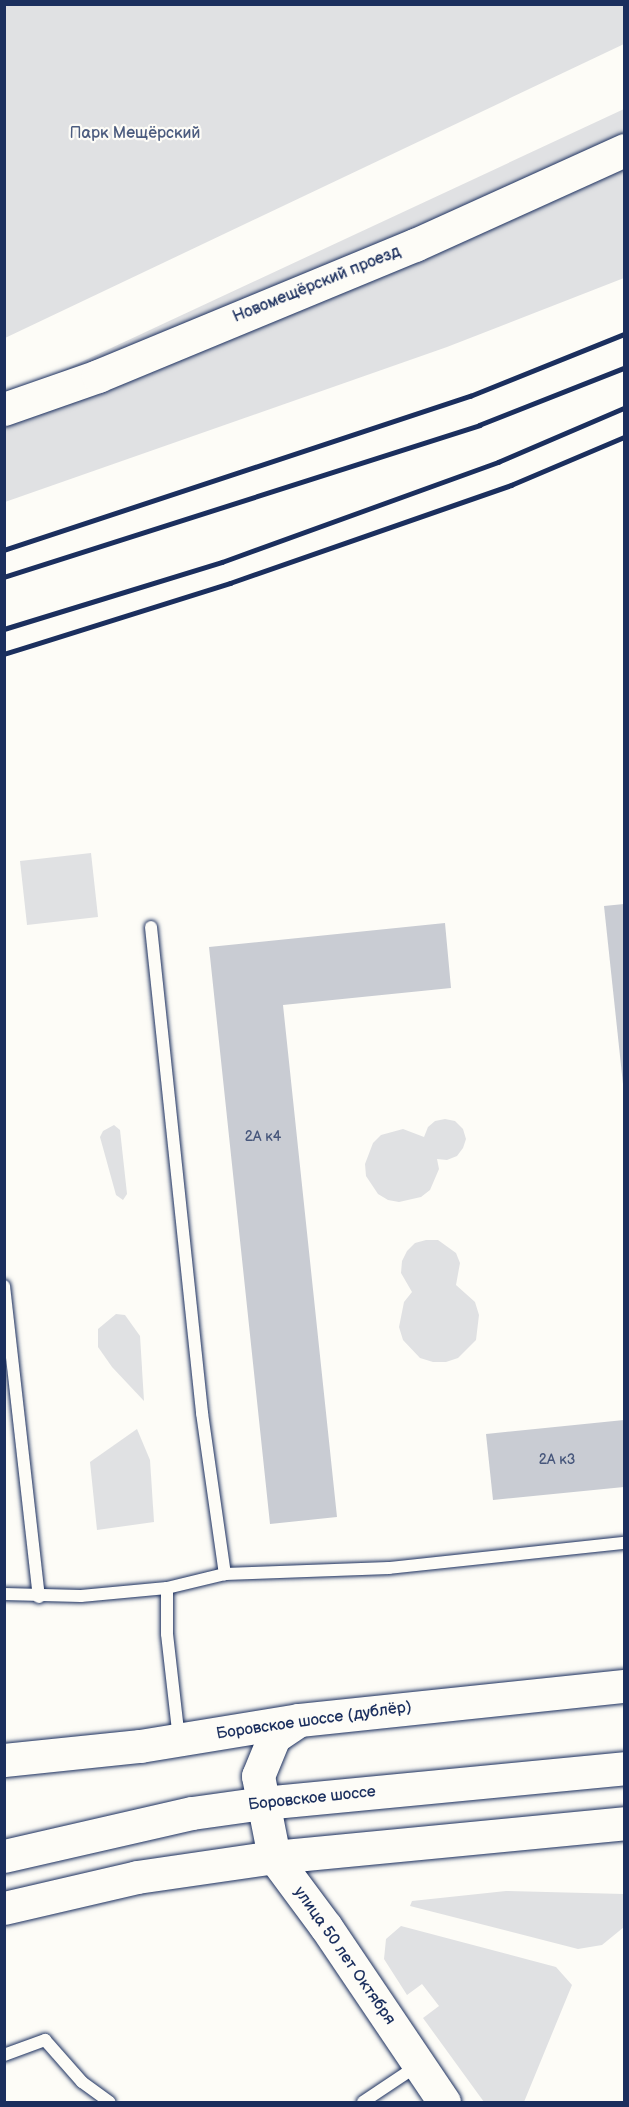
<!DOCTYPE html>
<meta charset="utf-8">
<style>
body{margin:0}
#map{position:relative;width:629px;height:2107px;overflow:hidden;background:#fdfcf7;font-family:"Balsamiq Sans",sans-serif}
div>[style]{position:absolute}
.green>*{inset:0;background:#e0e1e3}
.building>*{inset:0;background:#c9ccd3}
.roads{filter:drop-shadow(0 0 2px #1b2f5e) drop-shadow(0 0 2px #1b2f5e)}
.lane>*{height:12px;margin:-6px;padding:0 6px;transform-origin:6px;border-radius:6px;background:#fdfcf7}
.secondary>*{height:33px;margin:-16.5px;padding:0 16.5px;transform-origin:16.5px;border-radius:16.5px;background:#fdfcf7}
.primary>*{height:33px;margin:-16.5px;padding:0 16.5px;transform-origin:16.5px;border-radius:16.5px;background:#fdfcf7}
.rail>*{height:4.5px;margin:-2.25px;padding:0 2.25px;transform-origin:2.25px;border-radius:2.25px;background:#1b2f5e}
span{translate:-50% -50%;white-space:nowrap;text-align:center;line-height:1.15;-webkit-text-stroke:4.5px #fdfcf7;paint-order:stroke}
.number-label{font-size:14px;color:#46567b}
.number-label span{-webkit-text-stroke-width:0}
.park-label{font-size:16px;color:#4c5c7f}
.street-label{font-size:16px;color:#1b2f5e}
.frame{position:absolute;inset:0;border:6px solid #1b2f5e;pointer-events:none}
</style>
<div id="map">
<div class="green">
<div style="clip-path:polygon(5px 4px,624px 5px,624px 44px,5px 338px)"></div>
<div style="clip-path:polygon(624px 109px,624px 278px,447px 347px,5px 502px,4px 398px)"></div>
<div style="clip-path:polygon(91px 853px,98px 917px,27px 925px,20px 861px)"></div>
<div style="clip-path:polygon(445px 1119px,455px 1121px,463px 1129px,466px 1139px,463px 1148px,457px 1156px,447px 1160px,437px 1159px,439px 1169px,430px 1190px,421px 1197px,399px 1202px,388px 1200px,378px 1194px,366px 1176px,365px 1164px,373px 1143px,381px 1135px,403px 1129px,424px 1137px,428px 1127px,435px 1121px)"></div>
<div style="clip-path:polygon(114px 1125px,120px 1130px,127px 1194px,123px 1200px,116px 1195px,100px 1137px,103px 1131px)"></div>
<div style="clip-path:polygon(426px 1240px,438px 1240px,456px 1253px,460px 1263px,456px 1285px,475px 1302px,479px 1315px,476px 1340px,458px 1358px,446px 1362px,433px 1362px,420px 1358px,403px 1340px,399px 1327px,404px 1302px,412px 1292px,401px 1273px,402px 1261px,407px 1251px,415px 1243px)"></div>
<div style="clip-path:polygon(116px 1314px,125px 1315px,140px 1336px,144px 1401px,112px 1367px,98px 1347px,98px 1329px)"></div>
<div style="clip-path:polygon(137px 1429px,150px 1460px,154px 1522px,97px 1530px,90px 1462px)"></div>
<div style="clip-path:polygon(506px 1891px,624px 1894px,624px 1927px,602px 1945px,578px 1949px,410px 1906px,412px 1901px)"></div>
<div style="clip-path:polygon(401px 1926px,556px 1967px,572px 1985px,524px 2102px,484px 2102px,423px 2018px,439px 2006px,422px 1984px,407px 1995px,384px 1959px,386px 1939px)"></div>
</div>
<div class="building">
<div style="clip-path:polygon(624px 904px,624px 1084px,623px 1084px,604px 906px)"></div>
<div style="clip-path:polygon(445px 923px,451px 988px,283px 1005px,337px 1517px,270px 1524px,209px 947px)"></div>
<div style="clip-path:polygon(624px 1420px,624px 1487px,493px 1500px,486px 1434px)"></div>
</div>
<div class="roads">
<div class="lane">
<div style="left:151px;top:927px;width:489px;rotate:84deg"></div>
<div style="left:202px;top:1413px;width:163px;rotate:81.9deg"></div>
<div style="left:4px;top:1286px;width:313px;rotate:83.6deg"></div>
<div style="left:167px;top:1588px;width:46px;rotate:90deg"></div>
<div style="left:167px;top:1634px;width:106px;rotate:83.5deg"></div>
<div style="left:4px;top:1594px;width:77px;rotate:1.5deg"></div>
<div style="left:81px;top:1596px;width:86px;rotate:-5.3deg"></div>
<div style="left:167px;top:1588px;width:60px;rotate:-13.6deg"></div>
<div style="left:225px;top:1574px;width:164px;rotate:-2.1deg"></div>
<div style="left:389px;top:1568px;width:236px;rotate:-6.1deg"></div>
<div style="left:4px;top:2055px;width:44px;rotate:-20.1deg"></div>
<div style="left:45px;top:2040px;width:56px;rotate:48.6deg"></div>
<div style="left:82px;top:2082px;width:34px;rotate:36deg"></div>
<div style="left:363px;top:2102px;width:65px;rotate:-33.7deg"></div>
</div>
<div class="secondary">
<div style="left:4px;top:409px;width:100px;rotate:-19.3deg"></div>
<div style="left:98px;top:376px;width:343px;rotate:-22.5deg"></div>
<div style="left:415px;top:245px;width:230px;rotate:-24.4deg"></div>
<div style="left:299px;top:1720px;width:30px;rotate:146deg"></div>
<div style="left:274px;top:1737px;width:42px;rotate:112.3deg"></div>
<div style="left:258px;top:1776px;width:83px;rotate:78.8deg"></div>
<div style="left:274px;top:1857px;width:87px;rotate:53.4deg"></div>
<div style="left:326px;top:1927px;width:211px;rotate:56deg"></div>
<div style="left:4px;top:1760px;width:137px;rotate:-5.9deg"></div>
<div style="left:140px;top:1746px;width:161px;rotate:-9.3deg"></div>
<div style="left:299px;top:1720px;width:327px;rotate:-6deg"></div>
</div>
<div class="primary">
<div style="left:4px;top:1856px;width:193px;rotate:-12.9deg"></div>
<div style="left:192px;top:1813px;width:72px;rotate:-8deg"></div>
<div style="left:263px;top:1803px;width:363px;rotate:-5.5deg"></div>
<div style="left:4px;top:1908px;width:137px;rotate:-13.1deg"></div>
<div style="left:137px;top:1877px;width:138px;rotate:-8.3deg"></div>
<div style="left:274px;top:1857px;width:352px;rotate:-5.5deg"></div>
</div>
</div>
<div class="rail">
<div style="left:4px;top:550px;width:491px;rotate:-18.3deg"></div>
<div style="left:470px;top:396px;width:166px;rotate:-21.9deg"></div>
<div style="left:4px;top:577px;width:499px;rotate:-17.7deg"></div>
<div style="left:479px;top:425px;width:156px;rotate:-21.5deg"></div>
<div style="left:4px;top:629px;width:228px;rotate:-17.1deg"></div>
<div style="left:222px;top:562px;width:294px;rotate:-19.9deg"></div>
<div style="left:498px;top:462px;width:137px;rotate:-23.2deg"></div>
<div style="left:4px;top:654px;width:237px;rotate:-17.4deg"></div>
<div style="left:230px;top:583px;width:298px;rotate:-19.2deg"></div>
<div style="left:511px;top:485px;width:123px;rotate:-23deg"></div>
</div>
<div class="number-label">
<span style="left:263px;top:1137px">2А к4</span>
<span style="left:557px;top:1460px">2А к3</span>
</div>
<div class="park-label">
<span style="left:135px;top:134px">Парк Мещёрский</span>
</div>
<div class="street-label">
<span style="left:317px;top:285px;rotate:-22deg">Новомещёрский проезд</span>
<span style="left:314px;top:1721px;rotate:-8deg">Боровское шоссе (дублёр)</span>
<span style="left:312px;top:1799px;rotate:-6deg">Боровское шоссе</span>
<span style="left:344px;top:1956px;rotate:55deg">улица 50 лет Октября</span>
</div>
<div class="frame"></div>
</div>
